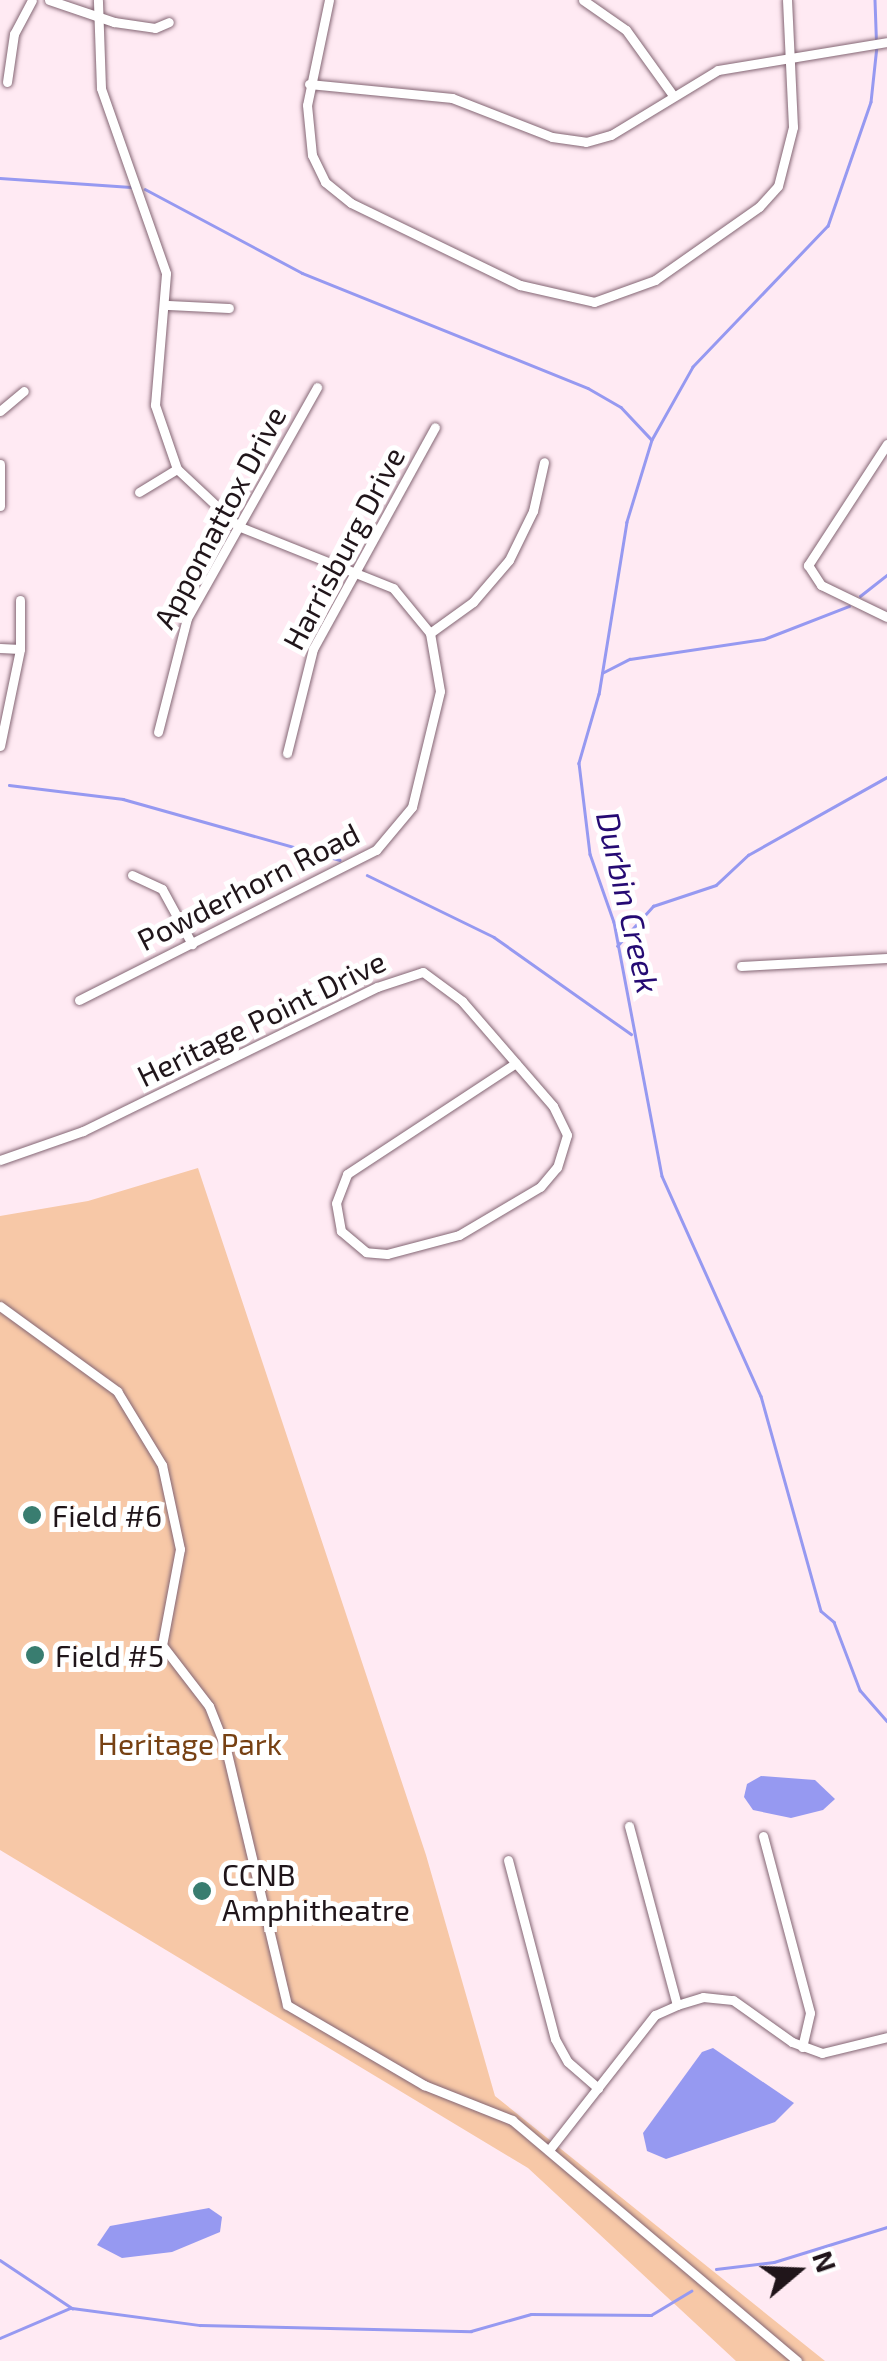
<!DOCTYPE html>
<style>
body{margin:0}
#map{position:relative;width:887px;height:2361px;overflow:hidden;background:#ffeaf3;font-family:"Exo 2",sans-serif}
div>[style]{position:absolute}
.green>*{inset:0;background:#f7c8a7}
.water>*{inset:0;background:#9699f1}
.stream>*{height:2.5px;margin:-1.25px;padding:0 1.25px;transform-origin:1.25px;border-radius:1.25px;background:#9699f1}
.roads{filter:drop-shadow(0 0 2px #846674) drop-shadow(0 0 2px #846674)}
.street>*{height:9px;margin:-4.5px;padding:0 4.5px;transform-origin:4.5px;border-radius:4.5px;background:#fff}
.dots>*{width:28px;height:28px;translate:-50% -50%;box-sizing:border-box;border:5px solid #fff;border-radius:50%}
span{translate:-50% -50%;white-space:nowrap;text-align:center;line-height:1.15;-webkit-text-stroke:10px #fff;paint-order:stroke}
.street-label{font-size:30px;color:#20151a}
.poi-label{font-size:30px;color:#20151a}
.left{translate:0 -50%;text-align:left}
.park-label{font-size:30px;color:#774113}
.water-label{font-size:32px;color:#250a73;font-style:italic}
.north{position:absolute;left:747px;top:2221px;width:100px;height:100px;-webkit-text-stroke:8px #fff;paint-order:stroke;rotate:71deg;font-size:28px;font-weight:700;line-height:40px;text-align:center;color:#20151a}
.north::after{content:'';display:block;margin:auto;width:35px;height:45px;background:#20151a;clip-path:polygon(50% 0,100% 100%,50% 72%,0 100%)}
</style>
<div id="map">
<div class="green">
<div style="clip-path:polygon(198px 1168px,426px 1855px,495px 2096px,825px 2361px,736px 2361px,528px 2168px,0 1850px,0 1216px,88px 1201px)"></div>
</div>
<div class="water">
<div style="clip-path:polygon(761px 1776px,815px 1780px,835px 1799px,823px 1810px,791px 1818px,753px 1810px,744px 1797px,747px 1784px)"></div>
<div style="clip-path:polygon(713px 2048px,794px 2103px,775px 2122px,666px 2159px,647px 2151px,643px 2133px,702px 2052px)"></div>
<div style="clip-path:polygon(209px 2208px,222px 2217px,220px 2232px,172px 2252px,122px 2258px,97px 2245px,110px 2226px)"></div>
</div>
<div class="stream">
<div style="left:875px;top:0;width:38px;rotate:88deg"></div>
<div style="left:877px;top:46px;width:56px;rotate:96.1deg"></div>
<div style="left:871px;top:102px;width:131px;rotate:109.1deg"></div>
<div style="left:828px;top:226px;width:195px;rotate:133.8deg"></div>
<div style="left:693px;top:367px;width:84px;rotate:119.3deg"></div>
<div style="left:652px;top:440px;width:86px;rotate:107deg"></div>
<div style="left:627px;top:522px;width:174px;rotate:99.2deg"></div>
<div style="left:599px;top:694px;width:72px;rotate:106.2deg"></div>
<div style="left:579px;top:763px;width:92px;rotate:83.1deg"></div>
<div style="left:590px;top:854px;width:72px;rotate:70.6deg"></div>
<div style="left:614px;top:922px;width:258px;rotate:79.3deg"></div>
<div style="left:662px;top:1176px;width:241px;rotate:65.8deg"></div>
<div style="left:761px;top:1396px;width:223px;rotate:74.4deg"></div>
<div style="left:821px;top:1611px;width:17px;rotate:40deg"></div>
<div style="left:834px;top:1622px;width:73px;rotate:69.1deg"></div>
<div style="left:860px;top:1690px;width:41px;rotate:48.9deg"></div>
<div style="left:0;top:178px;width:131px;rotate:3.9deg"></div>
<div style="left:145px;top:189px;width:178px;rotate:28.1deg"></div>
<div style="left:302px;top:273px;width:308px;rotate:21.9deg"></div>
<div style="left:588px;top:388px;width:38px;rotate:30deg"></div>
<div style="left:621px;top:407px;width:44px;rotate:46.8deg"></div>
<div style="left:860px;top:596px;width:34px;rotate:-38deg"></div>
<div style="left:602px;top:673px;width:31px;rotate:-27deg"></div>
<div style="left:630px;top:659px;width:135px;rotate:-8.5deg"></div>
<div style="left:764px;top:639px;width:91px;rotate:-21.2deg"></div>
<div style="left:9px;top:785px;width:115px;rotate:7deg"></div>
<div style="left:123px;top:799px;width:225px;rotate:15.7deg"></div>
<div style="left:367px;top:875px;width:141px;rotate:26deg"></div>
<div style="left:494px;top:937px;width:168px;rotate:35.3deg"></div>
<div style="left:617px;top:946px;width:54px;rotate:-48deg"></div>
<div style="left:653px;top:906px;width:66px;rotate:-18.4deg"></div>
<div style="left:716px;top:885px;width:44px;rotate:-43.2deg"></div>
<div style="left:748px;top:855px;width:159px;rotate:-29.3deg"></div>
<div style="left:0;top:2260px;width:87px;rotate:33.7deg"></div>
<div style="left:72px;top:2308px;width:129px;rotate:7.6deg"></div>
<div style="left:200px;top:2325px;width:271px;rotate:1.3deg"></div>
<div style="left:471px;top:2331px;width:62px;rotate:-15.8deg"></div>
<div style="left:531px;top:2314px;width:120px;rotate:0.5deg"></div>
<div style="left:651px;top:2315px;width:47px;rotate:-31deg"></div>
<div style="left:716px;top:2269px;width:58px;rotate:-6.9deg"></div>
<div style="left:774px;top:2262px;width:118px;rotate:-17.2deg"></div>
<div style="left:0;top:2338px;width:76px;rotate:-23.2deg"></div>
</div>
<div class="roads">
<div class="street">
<div style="left:49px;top:0;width:69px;rotate:18.7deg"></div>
<div style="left:114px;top:22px;width:41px;rotate:8.3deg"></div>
<div style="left:155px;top:28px;width:15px;rotate:-23deg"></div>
<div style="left:329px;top:0;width:107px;rotate:101.8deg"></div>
<div style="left:307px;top:105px;width:50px;rotate:84.3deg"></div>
<div style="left:312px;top:155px;width:30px;rotate:64deg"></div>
<div style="left:325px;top:182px;width:33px;rotate:39deg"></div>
<div style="left:351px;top:203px;width:188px;rotate:25.9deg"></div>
<div style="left:520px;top:285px;width:76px;rotate:12.9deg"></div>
<div style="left:594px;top:302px;width:65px;rotate:-19.8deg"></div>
<div style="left:655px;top:280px;width:127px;rotate:-35.1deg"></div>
<div style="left:759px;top:207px;width:28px;rotate:-48deg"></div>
<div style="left:778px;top:186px;width:61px;rotate:-75.7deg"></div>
<div style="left:793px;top:127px;width:127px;rotate:-92.7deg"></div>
<div style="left:583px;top:0;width:52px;rotate:34.9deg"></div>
<div style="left:626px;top:30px;width:79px;rotate:54.3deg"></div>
<div style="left:7px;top:82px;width:49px;rotate:-81.7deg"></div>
<div style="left:14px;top:34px;width:38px;rotate:-62deg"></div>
<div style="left:309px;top:84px;width:144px;rotate:5.6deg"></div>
<div style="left:452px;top:98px;width:107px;rotate:21.3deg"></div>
<div style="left:552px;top:137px;width:34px;rotate:8deg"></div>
<div style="left:586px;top:142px;width:26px;rotate:-16deg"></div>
<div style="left:611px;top:135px;width:125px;rotate:-31.3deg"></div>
<div style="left:718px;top:70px;width:171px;rotate:-9.4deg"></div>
<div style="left:168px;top:305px;width:61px;rotate:2.8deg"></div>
<div style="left:0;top:411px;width:31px;rotate:-40deg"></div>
<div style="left:887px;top:444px;width:145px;rotate:123.1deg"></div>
<div style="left:808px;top:565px;width:24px;rotate:57deg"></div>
<div style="left:821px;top:585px;width:73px;rotate:25.9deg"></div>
<div style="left:0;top:464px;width:42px;rotate:90deg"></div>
<div style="left:139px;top:492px;width:44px;rotate:-31.2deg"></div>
<div style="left:430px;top:633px;width:53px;rotate:-35.8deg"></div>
<div style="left:473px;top:602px;width:55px;rotate:-49.4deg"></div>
<div style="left:509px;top:560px;width:55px;rotate:-63.9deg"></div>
<div style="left:533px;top:511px;width:50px;rotate:-77.3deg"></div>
<div style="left:0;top:648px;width:20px;rotate:3deg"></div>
<div style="left:158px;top:732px;width:118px;rotate:-75.7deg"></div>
<div style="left:187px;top:618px;width:265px;rotate:-60.6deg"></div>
<div style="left:0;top:746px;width:99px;rotate:-78.3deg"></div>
<div style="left:20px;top:649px;width:49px;rotate:-90deg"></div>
<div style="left:287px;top:753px;width:107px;rotate:-76deg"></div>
<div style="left:313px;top:649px;width:253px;rotate:-61.2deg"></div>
<div style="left:132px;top:875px;width:33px;rotate:25deg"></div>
<div style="left:162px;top:889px;width:63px;rotate:61.4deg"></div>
<div style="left:741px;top:966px;width:146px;rotate:-3.1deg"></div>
<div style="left:79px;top:1000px;width:333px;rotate:-26.8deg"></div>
<div style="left:376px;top:850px;width:56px;rotate:-50.1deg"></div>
<div style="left:412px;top:807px;width:119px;rotate:-76.4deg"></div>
<div style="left:440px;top:691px;width:59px;rotate:-99.8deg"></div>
<div style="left:430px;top:633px;width:58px;rotate:-129.4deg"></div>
<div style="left:393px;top:588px;width:167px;rotate:-158.2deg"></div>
<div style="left:238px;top:526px;width:83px;rotate:-136.9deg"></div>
<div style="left:177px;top:469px;width:68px;rotate:-109deg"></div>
<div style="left:155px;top:405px;width:132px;rotate:-85.2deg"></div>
<div style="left:166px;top:273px;width:196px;rotate:-109.4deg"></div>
<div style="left:101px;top:88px;width:88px;rotate:-92deg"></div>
<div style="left:0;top:1160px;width:88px;rotate:-19.3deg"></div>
<div style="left:83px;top:1131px;width:327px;rotate:-26.1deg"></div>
<div style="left:377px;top:987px;width:48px;rotate:-18.1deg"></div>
<div style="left:423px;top:972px;width:49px;rotate:36.6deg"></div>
<div style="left:462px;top:1001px;width:139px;rotate:49.1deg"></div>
<div style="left:553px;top:1106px;width:32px;rotate:64deg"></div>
<div style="left:567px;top:1135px;width:34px;rotate:107deg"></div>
<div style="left:557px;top:1167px;width:26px;rotate:130deg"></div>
<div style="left:540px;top:1187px;width:94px;rotate:149.3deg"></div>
<div style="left:459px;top:1235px;width:74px;rotate:165.2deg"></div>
<div style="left:387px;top:1254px;width:21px;rotate:-175deg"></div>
<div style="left:366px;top:1252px;width:33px;rotate:-140deg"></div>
<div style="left:341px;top:1231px;width:28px;rotate:-100deg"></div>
<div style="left:336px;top:1203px;width:31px;rotate:-69deg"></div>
<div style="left:347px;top:1174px;width:202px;rotate:-33.3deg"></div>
<div style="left:0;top:1306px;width:145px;rotate:36deg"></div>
<div style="left:117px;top:1391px;width:87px;rotate:58.7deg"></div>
<div style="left:162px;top:1465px;width:86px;rotate:77.9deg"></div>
<div style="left:180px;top:1549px;width:98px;rotate:100.6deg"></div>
<div style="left:162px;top:1645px;width:77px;rotate:52.4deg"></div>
<div style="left:209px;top:1706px;width:46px;rotate:68.4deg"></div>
<div style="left:226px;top:1749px;width:263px;rotate:76.6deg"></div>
<div style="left:287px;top:2005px;width:159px;rotate:30.3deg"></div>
<div style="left:424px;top:2085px;width:95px;rotate:21.7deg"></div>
<div style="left:512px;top:2120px;width:373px;rotate:40.2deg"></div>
<div style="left:629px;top:1826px;width:185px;rotate:75deg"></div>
<div style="left:763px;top:1836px;width:183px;rotate:75.1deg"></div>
<div style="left:810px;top:2013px;width:35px;rotate:103deg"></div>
<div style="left:508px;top:1860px;width:185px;rotate:75.3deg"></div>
<div style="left:555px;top:2039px;width:26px;rotate:61deg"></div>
<div style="left:568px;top:2062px;width:40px;rotate:41deg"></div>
<div style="left:549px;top:2150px;width:172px;rotate:-51.9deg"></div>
<div style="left:655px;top:2015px;width:24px;rotate:-24deg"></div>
<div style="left:677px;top:2005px;width:27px;rotate:-17deg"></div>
<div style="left:703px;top:1997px;width:30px;rotate:6deg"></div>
<div style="left:733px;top:2000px;width:72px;rotate:35.4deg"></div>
<div style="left:792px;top:2042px;width:32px;rotate:20deg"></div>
<div style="left:822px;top:2053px;width:67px;rotate:-13.8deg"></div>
</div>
</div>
<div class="dots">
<div style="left:32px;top:1515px;background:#397d70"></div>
<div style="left:35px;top:1655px;background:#397d70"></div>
<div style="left:202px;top:1891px;background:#397d70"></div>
</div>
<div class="street-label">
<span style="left:219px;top:517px;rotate:-62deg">Appomattox Drive</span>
<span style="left:343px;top:548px;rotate:-62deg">Harrisburg Drive</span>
<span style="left:248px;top:886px;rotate:-27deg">Powderhorn Road</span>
<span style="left:261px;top:1018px;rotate:-26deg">Heritage Point Drive</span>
</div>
<div class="poi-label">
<span class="left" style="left:52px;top:1515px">Field #6</span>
<span class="left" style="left:55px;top:1655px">Field #5</span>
<span class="left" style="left:222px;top:1891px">CCNB<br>Amphitheatre</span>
</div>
<div class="park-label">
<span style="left:190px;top:1743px">Heritage Park</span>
</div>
<div class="water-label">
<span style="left:629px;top:902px;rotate:77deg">Durbin Creek</span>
</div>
<div class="north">N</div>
</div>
